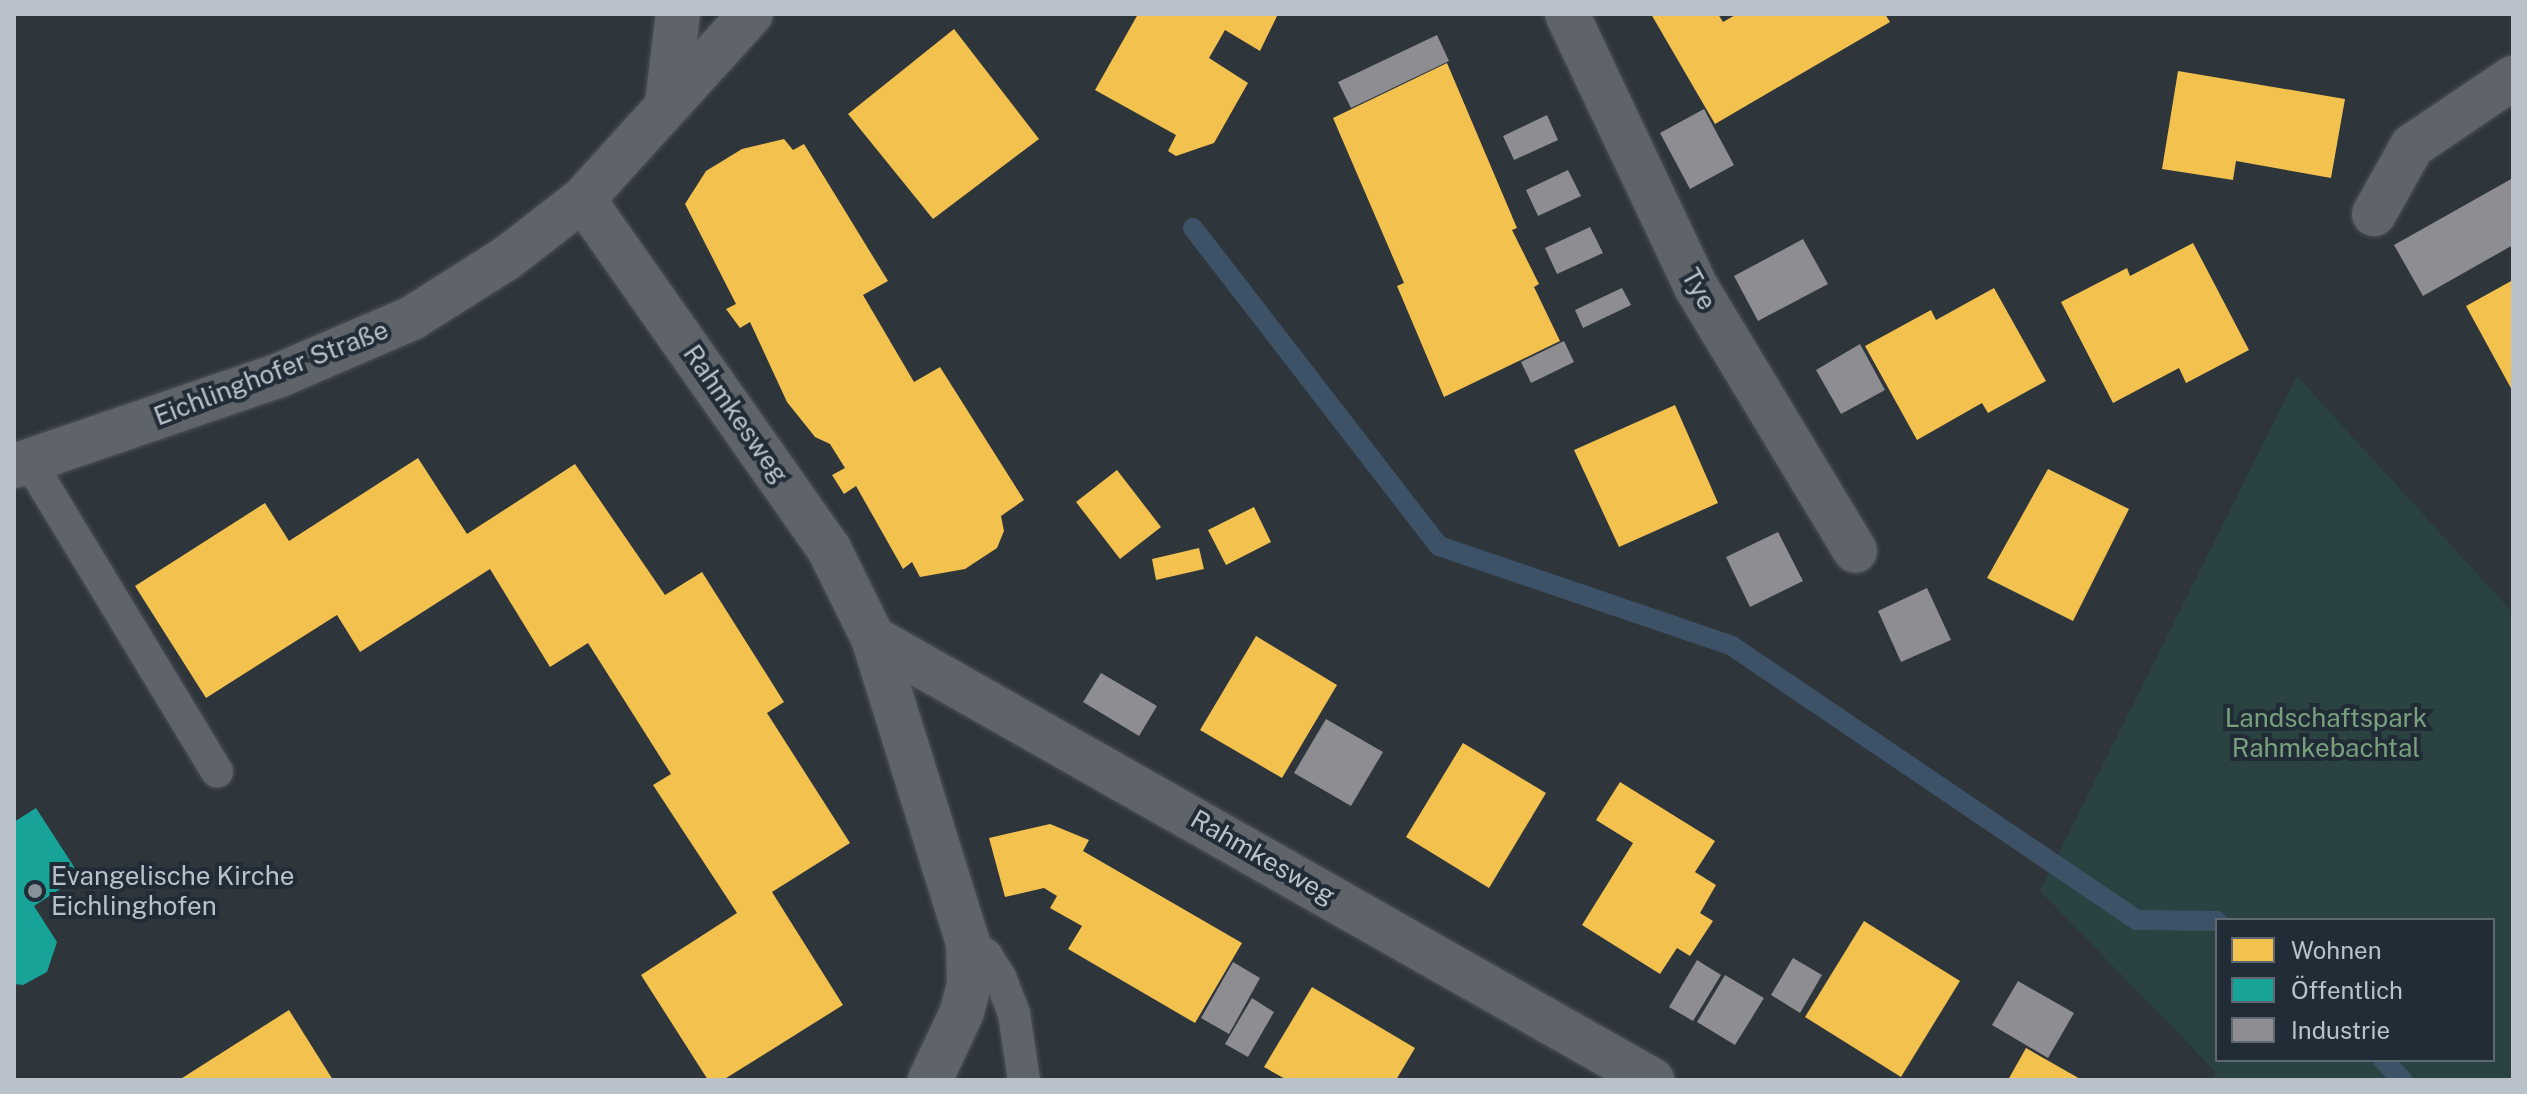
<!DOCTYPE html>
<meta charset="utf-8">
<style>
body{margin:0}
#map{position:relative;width:2527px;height:1094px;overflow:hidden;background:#2e353b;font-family:"Public Sans",sans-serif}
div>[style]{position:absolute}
.green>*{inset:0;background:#2b4242}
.homes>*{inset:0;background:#f2c14e}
.public>*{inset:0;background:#17a398}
.industry>*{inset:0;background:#8d8d92}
.stream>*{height:20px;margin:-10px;padding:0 10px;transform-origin:10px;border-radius:10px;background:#3d5266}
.roads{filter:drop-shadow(0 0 2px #4c5156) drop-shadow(0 0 2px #4c5156)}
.service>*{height:32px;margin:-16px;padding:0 16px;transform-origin:16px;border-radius:16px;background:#5e6469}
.minor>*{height:44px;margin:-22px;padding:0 22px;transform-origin:22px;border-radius:22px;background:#5e6469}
.dots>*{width:22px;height:22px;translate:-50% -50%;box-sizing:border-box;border:4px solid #212c37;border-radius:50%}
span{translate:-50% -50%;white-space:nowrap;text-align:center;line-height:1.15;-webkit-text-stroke:8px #212c37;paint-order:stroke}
.street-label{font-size:26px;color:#b9c2cb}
.park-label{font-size:26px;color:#78a07d}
.poi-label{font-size:26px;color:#b9c2cb}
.left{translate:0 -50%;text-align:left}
.frame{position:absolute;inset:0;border:16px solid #b9c2cb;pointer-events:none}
.legend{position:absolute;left:2215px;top:918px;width:280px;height:144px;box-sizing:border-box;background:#212c37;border:2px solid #5e6872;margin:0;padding:10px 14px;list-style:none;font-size:24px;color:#b9c2cb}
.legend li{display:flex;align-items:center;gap:16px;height:40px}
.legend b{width:40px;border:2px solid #5e6872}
</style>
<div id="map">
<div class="green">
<div style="clip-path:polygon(evenodd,2297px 376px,2513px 613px,2513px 1080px,2213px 1080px,2216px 1072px,2040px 891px,2297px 376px,2217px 920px,2493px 920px,2493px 1060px,2217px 1060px,2217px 920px)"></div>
</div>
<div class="homes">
<div style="clip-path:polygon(1138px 14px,1278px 14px,1260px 51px,1225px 30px,1209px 58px,1248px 83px,1214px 143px,1176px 156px,1168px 151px,1176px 135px,1095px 90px)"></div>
<div style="clip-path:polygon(1651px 14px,1718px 14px,1723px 22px,1737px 14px,1885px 14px,1890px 22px,1715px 124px)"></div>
<div style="clip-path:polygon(954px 29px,1039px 139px,933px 219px,848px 114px)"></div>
<div style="clip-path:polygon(1447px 63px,1517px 228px,1512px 230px,1539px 284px,1534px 287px,1560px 341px,1444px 397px,1397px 286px,1404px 283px,1333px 118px)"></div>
<div style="clip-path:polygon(2178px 71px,2345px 99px,2331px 178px,2236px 161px,2233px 180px,2162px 169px)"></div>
<div style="clip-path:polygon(784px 139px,793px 150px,804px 144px,888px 281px,863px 295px,914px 382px,940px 367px,1024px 500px,1001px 516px,1004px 531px,997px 548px,965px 569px,920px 577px,912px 562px,903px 569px,856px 486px,844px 494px,832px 475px,845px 468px,830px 444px,815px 437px,787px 402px,750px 322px,740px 328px,726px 309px,736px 304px,685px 204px,706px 171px,742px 149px)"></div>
<div style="clip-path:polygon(2193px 243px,2249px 350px,2186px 383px,2179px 368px,2113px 403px,2061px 302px,2127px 268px,2130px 276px)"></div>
<div style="clip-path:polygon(2513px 280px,2513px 392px,2466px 306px)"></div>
<div style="clip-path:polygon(1994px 288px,2046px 381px,1988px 413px,1982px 403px,1917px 440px,1865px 346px,1931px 310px,1936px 320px)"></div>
<div style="clip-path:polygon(1675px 405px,1718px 503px,1619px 547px,1574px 450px)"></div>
<div style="clip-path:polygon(418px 458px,467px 534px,575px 464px,665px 595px,702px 572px,784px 702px,767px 713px,850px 843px,772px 892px,843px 1005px,723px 1080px,708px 1080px,641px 975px,737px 913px,653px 785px,671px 774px,588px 643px,550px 667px,490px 569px,360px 652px,337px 615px,206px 698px,135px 586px,265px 503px,289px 541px)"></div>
<div style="clip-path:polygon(2048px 469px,2129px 509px,2073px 621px,1987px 578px)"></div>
<div style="clip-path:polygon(1117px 470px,1161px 527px,1120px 559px,1076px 502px)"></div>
<div style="clip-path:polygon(1254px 507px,1271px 542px,1226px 565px,1208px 530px)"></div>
<div style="clip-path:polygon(1199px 548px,1204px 569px,1156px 580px,1152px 559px)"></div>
<div style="clip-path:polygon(1256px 636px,1337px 685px,1282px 778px,1200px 730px)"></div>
<div style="clip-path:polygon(1463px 743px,1546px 793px,1489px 888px,1406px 837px)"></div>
<div style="clip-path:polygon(1620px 782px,1715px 841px,1695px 872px,1716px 885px,1700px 913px,1713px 921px,1690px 956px,1677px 948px,1660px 974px,1582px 925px,1633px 843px,1596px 820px)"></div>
<div style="clip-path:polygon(1050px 824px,1089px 840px,1083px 851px,1242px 943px,1195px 1023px,1068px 949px,1082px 926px,1050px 908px,1057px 896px,1044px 888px,1005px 897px,989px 838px)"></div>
<div style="clip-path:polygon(1864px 921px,1960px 981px,1901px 1077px,1805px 1017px)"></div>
<div style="clip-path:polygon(1312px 987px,1415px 1048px,1396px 1080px,1287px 1080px,1264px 1067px)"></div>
<div style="clip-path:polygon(289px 1010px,333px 1080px,179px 1080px)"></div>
<div style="clip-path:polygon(2026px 1048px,2082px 1080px,2008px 1080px)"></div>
</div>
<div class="public">
<div style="clip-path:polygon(36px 808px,80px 876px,34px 906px,57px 942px,47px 972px,23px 985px,14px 984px,14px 822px)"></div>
</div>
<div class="industry">
<div style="clip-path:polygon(1437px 35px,1449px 61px,1351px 108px,1338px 82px)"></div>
<div style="clip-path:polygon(1704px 109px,1734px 165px,1690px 189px,1660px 133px)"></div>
<div style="clip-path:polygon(1547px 115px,1558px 140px,1514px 160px,1503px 136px)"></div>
<div style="clip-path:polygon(1568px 170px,1581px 196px,1538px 216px,1526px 190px)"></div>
<div style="clip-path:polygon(2513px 178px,2513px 245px,2423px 296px,2394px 245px)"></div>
<div style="clip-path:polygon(1590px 227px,1603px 253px,1557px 274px,1545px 248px)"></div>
<div style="clip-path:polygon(1803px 239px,1828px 284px,1758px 321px,1734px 276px)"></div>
<div style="clip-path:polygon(1622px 288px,1631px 305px,1583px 328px,1575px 310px)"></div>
<div style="clip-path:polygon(1564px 341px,1574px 362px,1531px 383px,1521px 362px)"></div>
<div style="clip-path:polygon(1860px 344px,1885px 390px,1841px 414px,1816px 370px)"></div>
<div style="clip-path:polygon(1778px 532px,1803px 581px,1750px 607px,1726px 557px)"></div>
<div style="clip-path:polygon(1927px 588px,1951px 640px,1901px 662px,1878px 611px)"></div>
<div style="clip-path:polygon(1101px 673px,1157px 706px,1139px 736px,1083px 702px)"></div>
<div style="clip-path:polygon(1326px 719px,1383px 752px,1351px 806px,1294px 773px)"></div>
<div style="clip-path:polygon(1793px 958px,1822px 975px,1800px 1013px,1771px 995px)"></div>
<div style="clip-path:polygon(1697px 960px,1721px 975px,1693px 1021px,1669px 1007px)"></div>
<div style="clip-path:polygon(1233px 962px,1260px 978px,1229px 1034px,1201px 1018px)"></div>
<div style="clip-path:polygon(1725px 975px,1764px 998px,1735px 1045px,1697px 1022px)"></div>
<div style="clip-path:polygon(2018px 981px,2074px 1013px,2048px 1058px,1992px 1025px)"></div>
<div style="clip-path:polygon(1252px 998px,1274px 1012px,1248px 1057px,1225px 1044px)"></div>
</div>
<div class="stream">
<div style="left:1193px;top:228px;width:402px;rotate:52.3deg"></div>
<div style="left:1439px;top:546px;width:310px;rotate:18.8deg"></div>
<div style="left:1732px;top:646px;width:489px;rotate:34.1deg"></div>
<div style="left:2137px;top:920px;width:80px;rotate:0.7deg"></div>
<div style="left:2383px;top:1060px;width:28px;rotate:46deg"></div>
</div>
<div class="roads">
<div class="service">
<div style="left:29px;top:461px;width:363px;rotate:58.8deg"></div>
<div style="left:968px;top:943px;width:22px;rotate:34deg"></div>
<div style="left:986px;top:955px;width:26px;rotate:58deg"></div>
<div style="left:1000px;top:977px;width:40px;rotate:69deg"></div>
<div style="left:1014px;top:1014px;width:67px;rotate:81.4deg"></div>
</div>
<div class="minor">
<div style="left:1567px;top:14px;width:302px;rotate:64.7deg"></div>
<div style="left:1696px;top:287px;width:308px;rotate:58.9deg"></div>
<div style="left:667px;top:103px;width:90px;rotate:-83deg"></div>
<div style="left:583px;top:199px;width:428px;rotate:54.9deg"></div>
<div style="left:829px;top:549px;width:99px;rotate:63.7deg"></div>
<div style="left:873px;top:638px;width:319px;rotate:72.7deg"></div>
<div style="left:968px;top:943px;width:42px;rotate:88.6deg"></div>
<div style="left:969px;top:985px;width:28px;rotate:105deg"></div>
<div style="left:962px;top:1012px;width:75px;rotate:115.2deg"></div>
<div style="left:2374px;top:214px;width:78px;rotate:-60.8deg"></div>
<div style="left:2412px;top:146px;width:122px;rotate:-34deg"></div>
<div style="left:14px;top:466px;width:283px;rotate:-18.9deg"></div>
<div style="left:282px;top:374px;width:142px;rotate:-23.3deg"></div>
<div style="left:412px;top:318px;width:112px;rotate:-32.3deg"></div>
<div style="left:507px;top:258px;width:96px;rotate:-37.8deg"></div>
<div style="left:583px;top:199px;width:250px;rotate:-47.8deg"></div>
<div style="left:873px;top:638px;width:896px;rotate:29.57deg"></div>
</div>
</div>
<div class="dots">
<div style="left:35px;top:891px;background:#889199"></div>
</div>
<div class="street-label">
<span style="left:1699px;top:289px;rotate:61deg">Tye</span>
<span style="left:271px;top:373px;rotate:-21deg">Eichlinghofer Straße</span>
<span style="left:736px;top:414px;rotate:55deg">Rahmkesweg</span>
<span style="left:1263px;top:857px;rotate:30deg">Rahmkesweg</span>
</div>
<div class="park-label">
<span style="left:2326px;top:733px">Landschaftspark<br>Rahmkebachtal</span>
</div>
<div class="poi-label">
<span class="left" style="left:51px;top:891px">Evangelische Kirche<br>Eichlinghofen</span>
</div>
<div class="frame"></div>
<ul class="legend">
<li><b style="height:22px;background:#f2c14e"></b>Wohnen</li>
<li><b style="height:22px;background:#17a398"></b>Öffentlich</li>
<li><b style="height:22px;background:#8d8d92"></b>Industrie</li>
</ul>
</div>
